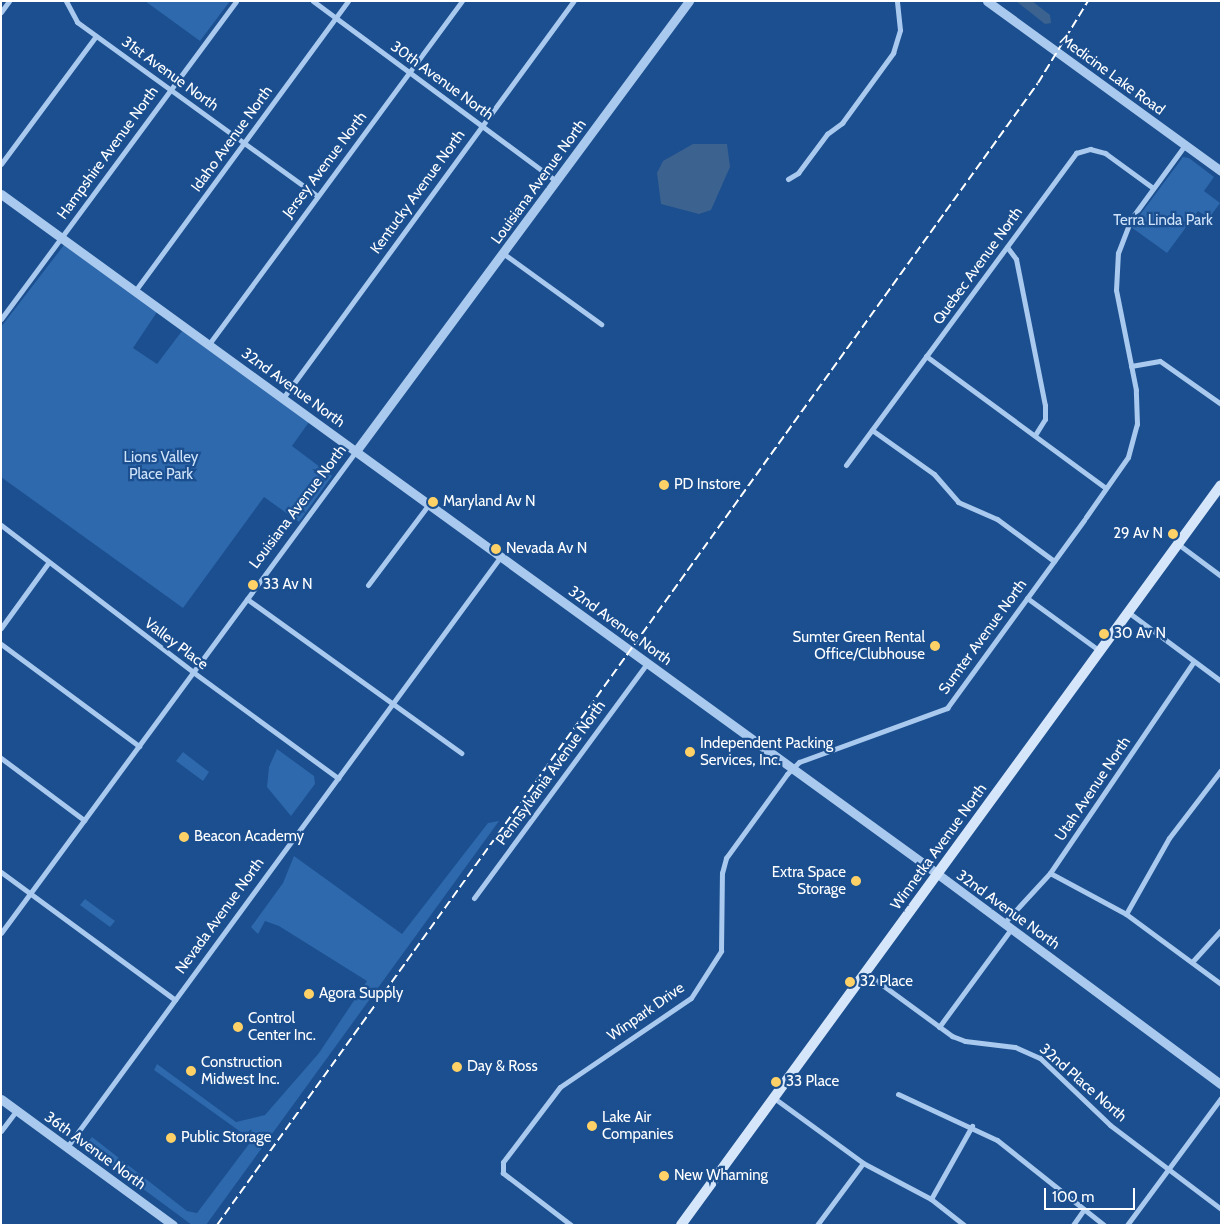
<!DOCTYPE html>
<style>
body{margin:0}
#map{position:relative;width:1222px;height:1226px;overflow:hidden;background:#1b4f8f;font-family:Cabin,sans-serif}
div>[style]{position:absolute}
.green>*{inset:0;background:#2e69ad}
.water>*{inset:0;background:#3c6290}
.minor>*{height:5px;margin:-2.5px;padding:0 2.5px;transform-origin:2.5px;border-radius:2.5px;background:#a9c9ee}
.tertiary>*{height:9px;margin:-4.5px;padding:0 4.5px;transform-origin:4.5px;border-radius:4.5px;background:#a9c9ee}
.secondary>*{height:10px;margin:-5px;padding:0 5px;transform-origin:5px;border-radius:5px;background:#d6e6fa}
.rail>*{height:2px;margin-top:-1px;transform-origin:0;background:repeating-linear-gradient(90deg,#fff 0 9px,transparent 0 13px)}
.dots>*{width:14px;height:14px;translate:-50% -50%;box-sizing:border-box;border:2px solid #1b4f8f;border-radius:50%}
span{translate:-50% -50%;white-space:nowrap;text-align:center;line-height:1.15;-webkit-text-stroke:4.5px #1b4f8f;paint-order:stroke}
.street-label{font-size:15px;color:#fff}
.park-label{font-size:15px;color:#cfe3fa}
.poi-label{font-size:15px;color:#fff}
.left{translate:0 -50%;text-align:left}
.right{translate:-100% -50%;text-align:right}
.frame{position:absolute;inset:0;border:2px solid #fff;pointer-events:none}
.scale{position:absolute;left:1044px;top:1188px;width:91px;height:22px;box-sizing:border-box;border:2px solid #fff;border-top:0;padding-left:6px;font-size:15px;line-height:18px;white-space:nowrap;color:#fff;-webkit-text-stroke:4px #1b4f8f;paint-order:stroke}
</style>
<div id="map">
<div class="green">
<div style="clip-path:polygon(145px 1px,230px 1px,200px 41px)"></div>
<div style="clip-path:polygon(1183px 157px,1189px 158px,1214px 177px,1204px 191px,1220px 203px,1209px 218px,1198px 211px,1167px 253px,1131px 227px)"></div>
<div style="clip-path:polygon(64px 245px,157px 312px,133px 348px,157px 364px,182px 331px,309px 422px,292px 446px,332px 476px,299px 522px,264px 497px,183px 608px,1px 477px,1px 327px)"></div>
<div style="clip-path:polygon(277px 749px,314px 776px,315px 784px,291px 816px,267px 787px,269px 767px)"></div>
<div style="clip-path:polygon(183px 752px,209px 772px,203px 781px,176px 761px)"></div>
<div style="clip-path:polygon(499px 821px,206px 1225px,192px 1225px,89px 1149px,87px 1143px,92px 1137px,187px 1211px,197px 1213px,252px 1140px,154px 1070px,157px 1064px,236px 1122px,265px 1115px,319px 1053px,367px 981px,279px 926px,265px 921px,258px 934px,251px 927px,283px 883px,294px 856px,402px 934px,488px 823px)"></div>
<div style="clip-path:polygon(85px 899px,115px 921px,110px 927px,80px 905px)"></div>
</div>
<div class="water">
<div style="clip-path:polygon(1016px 1px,1032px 1px,1050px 15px,1051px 23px,1045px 24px)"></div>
<div style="clip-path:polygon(693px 144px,727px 144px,730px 167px,711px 210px,699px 214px,661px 204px,657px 173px,663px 161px)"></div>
</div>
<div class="minor">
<div style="left:66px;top:1px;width:24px;rotate:62deg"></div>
<div style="left:77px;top:22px;width:296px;rotate:35.9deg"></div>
<div style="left:313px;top:1px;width:302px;rotate:36.5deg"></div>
<div style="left:1px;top:12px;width:14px;rotate:-54deg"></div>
<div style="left:1px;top:164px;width:159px;rotate:-53.4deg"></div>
<div style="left:788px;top:179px;width:12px;rotate:-31deg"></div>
<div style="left:798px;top:173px;width:49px;rotate:-53.4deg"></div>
<div style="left:827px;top:134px;width:19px;rotate:-36deg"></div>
<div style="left:842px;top:123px;width:87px;rotate:-53.9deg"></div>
<div style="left:893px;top:53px;width:24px;rotate:-73deg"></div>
<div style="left:900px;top:30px;width:29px;rotate:-96deg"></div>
<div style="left:1007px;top:247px;width:15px;rotate:53deg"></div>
<div style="left:1016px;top:259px;width:149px;rotate:78.8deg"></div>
<div style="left:1045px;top:405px;width:14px;rotate:90deg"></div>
<div style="left:1045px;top:419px;width:19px;rotate:122deg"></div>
<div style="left:504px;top:254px;width:120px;rotate:35.8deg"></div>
<div style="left:135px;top:291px;width:360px;rotate:-53.7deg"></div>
<div style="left:1px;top:319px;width:395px;rotate:-53.5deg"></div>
<div style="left:209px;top:344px;width:426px;rotate:-53.6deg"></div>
<div style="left:926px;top:356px;width:223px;rotate:36.3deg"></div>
<div style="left:1131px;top:366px;width:29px;rotate:-10deg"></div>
<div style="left:1160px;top:361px;width:75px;rotate:35.2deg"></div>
<div style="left:283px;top:398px;width:492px;rotate:-53.8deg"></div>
<div style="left:872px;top:430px;width:76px;rotate:35.4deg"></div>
<div style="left:934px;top:474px;width:37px;rotate:49deg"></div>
<div style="left:958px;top:502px;width:43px;rotate:23.6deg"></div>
<div style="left:997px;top:519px;width:71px;rotate:36.4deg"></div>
<div style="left:846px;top:465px;width:388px;rotate:-53.6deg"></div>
<div style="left:1076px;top:153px;width:15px;rotate:-16deg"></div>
<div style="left:1090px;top:149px;width:16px;rotate:15deg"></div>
<div style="left:1105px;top:153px;width:59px;rotate:36.1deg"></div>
<div style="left:1086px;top:517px;width:73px;rotate:-55deg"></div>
<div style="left:1128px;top:457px;width:34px;rotate:-75deg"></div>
<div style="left:1137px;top:424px;width:34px;rotate:-92deg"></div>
<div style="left:1136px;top:390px;width:102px;rotate:-101.3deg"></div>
<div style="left:1116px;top:290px;width:37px;rotate:-87deg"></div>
<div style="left:1118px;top:253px;width:36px;rotate:-69deg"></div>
<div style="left:1131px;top:219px;width:92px;rotate:-53.9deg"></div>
<div style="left:1px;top:525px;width:242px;rotate:37.4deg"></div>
<div style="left:193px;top:672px;width:180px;rotate:36.2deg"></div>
<div style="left:1178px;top:544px;width:54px;rotate:36.7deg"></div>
<div style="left:368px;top:585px;width:101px;rotate:-53deg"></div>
<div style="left:1027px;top:598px;width:90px;rotate:36deg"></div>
<div style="left:247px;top:599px;width:264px;rotate:35.7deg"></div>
<div style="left:1128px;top:612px;width:116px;rotate:36.6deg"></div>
<div style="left:1px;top:628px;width:80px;rotate:-54.1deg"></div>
<div style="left:1px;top:644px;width:172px;rotate:36.5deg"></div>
<div style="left:1px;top:758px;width:104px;rotate:36.8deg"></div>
<div style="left:1px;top:872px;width:216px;rotate:36.3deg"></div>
<div style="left:1050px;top:873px;width:86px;rotate:28.3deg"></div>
<div style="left:1126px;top:914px;width:118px;rotate:36.4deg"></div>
<div style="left:474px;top:898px;width:292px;rotate:-53.6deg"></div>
<div style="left:1126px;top:914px;width:87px;rotate:-60.5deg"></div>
<div style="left:1169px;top:838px;width:86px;rotate:-52.6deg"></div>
<div style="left:1004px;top:923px;width:68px;rotate:-47.4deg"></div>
<div style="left:1050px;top:873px;width:256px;rotate:-55.8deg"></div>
<div style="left:1px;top:933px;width:599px;rotate:-53.63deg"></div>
<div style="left:1192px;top:962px;width:43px;rotate:-47.8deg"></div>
<div style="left:866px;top:973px;width:107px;rotate:36.2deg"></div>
<div style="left:952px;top:1036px;width:14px;rotate:21deg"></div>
<div style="left:965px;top:1041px;width:50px;rotate:6.8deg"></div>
<div style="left:1015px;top:1047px;width:27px;rotate:24deg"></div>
<div style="left:1040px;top:1058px;width:97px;rotate:43.7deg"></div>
<div style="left:1110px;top:1125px;width:139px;rotate:37.1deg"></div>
<div style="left:939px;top:1027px;width:122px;rotate:-53.7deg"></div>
<div style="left:898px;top:1094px;width:109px;rotate:24.9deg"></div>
<div style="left:997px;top:1140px;width:137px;rotate:38.5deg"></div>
<div style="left:774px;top:1098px;width:110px;rotate:36.1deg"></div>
<div style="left:863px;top:1163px;width:77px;rotate:27.9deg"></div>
<div style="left:931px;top:1199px;width:42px;rotate:38.2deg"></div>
<div style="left:1px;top:1131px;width:26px;rotate:-53deg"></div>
<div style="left:67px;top:1147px;width:733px;rotate:-53.71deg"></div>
<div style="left:931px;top:1199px;width:84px;rotate:-60.7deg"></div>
<div style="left:571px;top:1225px;width:86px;rotate:-142.6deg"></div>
<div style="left:503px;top:1173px;width:11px;rotate:-90deg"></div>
<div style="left:503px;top:1162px;width:94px;rotate:-52.8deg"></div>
<div style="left:560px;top:1087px;width:158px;rotate:-34.2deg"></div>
<div style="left:691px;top:998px;width:56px;rotate:-57.4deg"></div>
<div style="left:721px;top:951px;width:78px;rotate:-89.3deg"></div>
<div style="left:722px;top:873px;width:16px;rotate:-75deg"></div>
<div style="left:726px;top:858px;width:104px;rotate:-54deg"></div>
<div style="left:787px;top:774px;width:17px;rotate:-45deg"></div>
<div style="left:799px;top:762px;width:158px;rotate:-20deg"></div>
<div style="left:947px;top:708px;width:233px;rotate:-53.9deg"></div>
<div style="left:817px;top:1225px;width:77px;rotate:-53.4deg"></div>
<div style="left:1073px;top:1225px;width:19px;rotate:-55deg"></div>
<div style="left:1127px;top:1225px;width:158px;rotate:-53.5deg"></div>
</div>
<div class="tertiary">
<div style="left:987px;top:1px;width:289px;rotate:36deg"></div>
<div style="left:1px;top:194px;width:1149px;rotate:35.97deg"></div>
<div style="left:931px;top:869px;width:361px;rotate:36.6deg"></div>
<div style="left:356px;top:451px;width:560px;rotate:-53.5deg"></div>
<div style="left:1px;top:1099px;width:213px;rotate:36.2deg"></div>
</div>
<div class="secondary">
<div style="left:681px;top:1225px;width:916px;rotate:-53.88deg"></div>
</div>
<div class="rail">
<div style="left:217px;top:1225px;width:1406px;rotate:-54.29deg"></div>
<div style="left:1038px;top:83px;width:96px;rotate:-58.6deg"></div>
</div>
<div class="dots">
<div style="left:664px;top:485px;background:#ffd166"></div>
<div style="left:433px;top:502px;background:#ffd166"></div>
<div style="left:1173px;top:534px;background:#ffd166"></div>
<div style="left:496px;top:549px;background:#ffd166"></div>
<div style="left:253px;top:585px;background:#ffd166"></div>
<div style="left:1104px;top:634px;background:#ffd166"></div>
<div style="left:935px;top:646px;background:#ffd166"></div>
<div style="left:690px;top:752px;background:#ffd166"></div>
<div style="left:184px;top:837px;background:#ffd166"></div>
<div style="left:856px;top:881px;background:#ffd166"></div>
<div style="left:850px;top:982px;background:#ffd166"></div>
<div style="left:309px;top:994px;background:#ffd166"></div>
<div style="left:238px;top:1027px;background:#ffd166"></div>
<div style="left:457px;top:1067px;background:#ffd166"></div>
<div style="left:191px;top:1071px;background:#ffd166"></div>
<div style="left:776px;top:1082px;background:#ffd166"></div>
<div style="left:592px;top:1126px;background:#ffd166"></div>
<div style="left:171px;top:1138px;background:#ffd166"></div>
<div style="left:664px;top:1176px;background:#ffd166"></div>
</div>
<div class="street-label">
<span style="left:170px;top:74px;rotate:36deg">31st Avenue North</span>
<span style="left:1112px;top:75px;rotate:36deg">Medicine Lake Road</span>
<span style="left:442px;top:81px;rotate:36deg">30th Avenue North</span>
<span style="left:232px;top:139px;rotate:-54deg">Idaho Avenue North</span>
<span style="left:108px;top:153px;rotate:-54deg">Hampshire Avenue North</span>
<span style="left:325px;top:165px;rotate:-53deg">Jersey Avenue North</span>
<span style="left:539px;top:182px;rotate:-54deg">Louisiana Avenue North</span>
<span style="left:418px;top:192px;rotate:-54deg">Kentucky Avenue North</span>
<span style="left:978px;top:266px;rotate:-54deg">Quebec Avenue North</span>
<span style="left:293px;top:388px;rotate:36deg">32nd Avenue North</span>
<span style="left:298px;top:507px;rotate:-53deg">Louisiana Avenue North</span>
<span style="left:620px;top:626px;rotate:36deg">32nd Avenue North</span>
<span style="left:983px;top:637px;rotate:-54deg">Sumter Avenue North</span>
<span style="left:176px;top:644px;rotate:37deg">Valley Place</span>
<span style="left:551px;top:773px;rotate:-54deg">Pennsylvania Avenue North</span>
<span style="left:1093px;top:789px;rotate:-56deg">Utah Avenue North</span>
<span style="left:939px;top:847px;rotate:-54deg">Winnetka Avenue North</span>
<span style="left:1008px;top:910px;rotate:36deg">32nd Avenue North</span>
<span style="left:220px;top:916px;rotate:-54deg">Nevada Avenue North</span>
<span style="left:646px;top:1012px;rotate:-35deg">Winpark Drive</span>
<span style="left:1083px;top:1083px;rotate:41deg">32nd Place North</span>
<span style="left:95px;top:1151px;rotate:36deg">36th Avenue North</span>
</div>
<div class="park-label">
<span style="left:1163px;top:221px">Terra Linda Park</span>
<span style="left:161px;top:466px">Lions Valley<br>Place Park</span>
</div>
<div class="poi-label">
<span class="left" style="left:674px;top:485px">PD Instore</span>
<span class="left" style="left:443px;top:502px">Maryland Av N</span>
<span class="right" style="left:1163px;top:534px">29 Av N</span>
<span class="left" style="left:506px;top:549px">Nevada Av N</span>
<span class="left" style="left:263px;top:585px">33 Av N</span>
<span class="left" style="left:1114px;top:634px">30 Av N</span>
<span class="right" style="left:925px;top:646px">Sumter Green Rental<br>Office/Clubhouse</span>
<span class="left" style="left:700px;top:752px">Independent Packing<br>Services, Inc.</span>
<span class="left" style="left:194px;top:837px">Beacon Academy</span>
<span class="right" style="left:846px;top:881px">Extra Space<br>Storage</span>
<span class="left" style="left:860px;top:982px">32 Place</span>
<span class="left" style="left:319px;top:994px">Agora Supply</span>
<span class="left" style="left:248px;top:1027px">Control<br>Center Inc.</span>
<span class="left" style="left:201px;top:1071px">Construction<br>Midwest Inc.</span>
<span class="left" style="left:467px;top:1067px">Day &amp; Ross</span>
<span class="left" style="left:786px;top:1082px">33 Place</span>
<span class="left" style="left:602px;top:1126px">Lake Air<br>Companies</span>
<span class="left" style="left:181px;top:1138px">Public Storage</span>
<span class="left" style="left:674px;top:1176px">New Whaming</span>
</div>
<div class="frame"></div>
<div class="scale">100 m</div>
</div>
